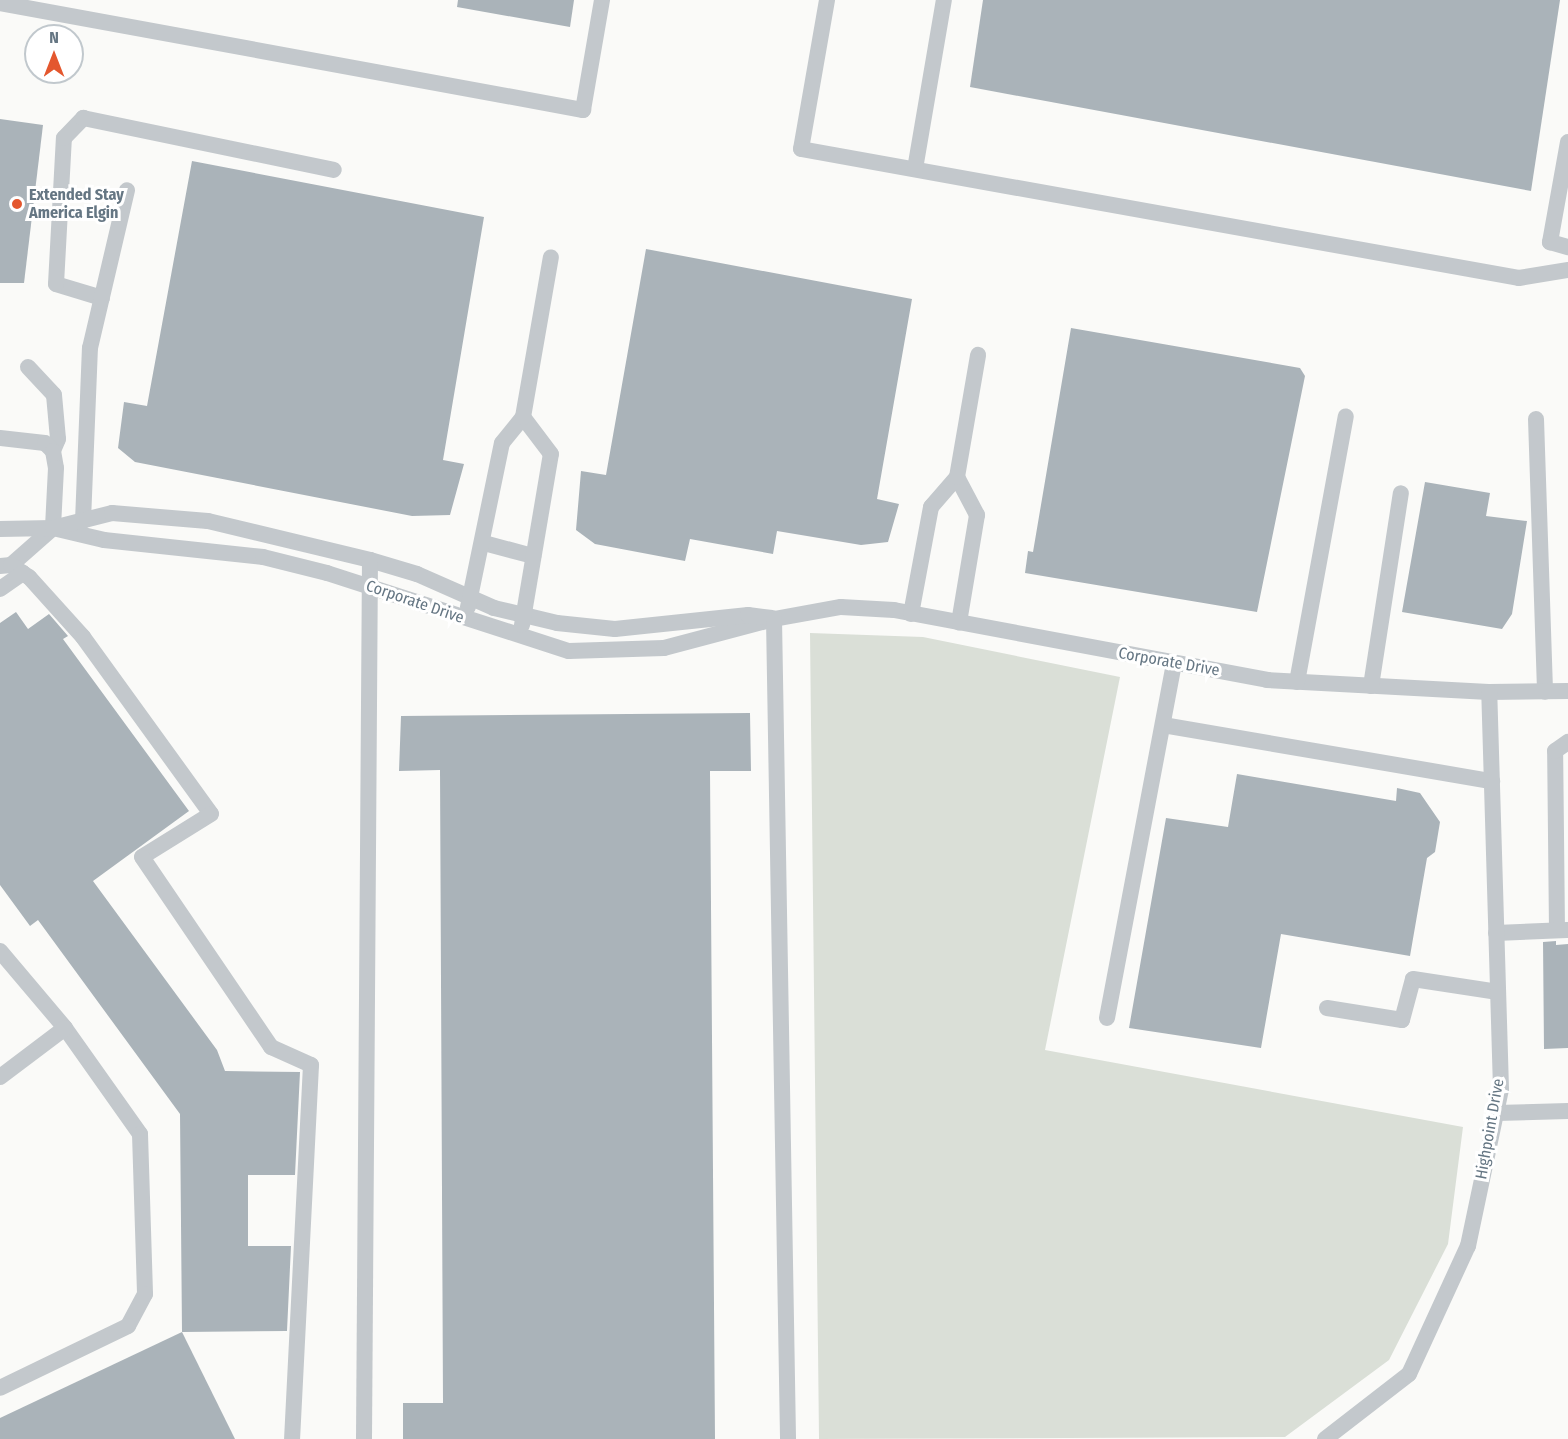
<!DOCTYPE html>
<style>
body{margin:0}
#map{position:relative;width:1568px;height:1439px;overflow:hidden;background:#fafaf8;font-family:"Fira Sans Condensed",sans-serif}
div>[style]{position:absolute}
.green>*{inset:0;background:#dadfd7}
.building>*{inset:0;background:#aab3b9}
.minor>*{height:16px;margin:-8px;padding:0 8px;transform-origin:8px;border-radius:8px;background:#c3c8cc}
.dots>*{width:16px;height:16px;translate:-50% -50%;box-sizing:border-box;border:3px solid #fff;border-radius:50%}
span{translate:-50% -50%;white-space:nowrap;text-align:center;line-height:1.15;-webkit-text-stroke:6px #fff;paint-order:stroke}
.poi-label{font-size:16px;color:#657683;font-weight:700}
.left{translate:0 -50%;text-align:left}
.street-label{font-size:16px;color:#657683}
.north{position:absolute;left:24px;top:24px;width:60px;height:60px;box-sizing:border-box;background:#fff;border:2px solid #c1c8cd;border-radius:50%;rotate:0deg;font-size:16px;font-weight:700;line-height:24px;text-align:center;color:#657683}
.north::after{content:'';display:block;margin:auto;width:21px;height:27px;background:#e4572e;clip-path:polygon(50% 0,100% 100%,50% 72%,0 100%)}
</style>
<div id="map">
<div class="green">
<div style="clip-path:polygon(810px 633px,923px 637px,1120px 677px,1045px 1050px,1463px 1127px,1448px 1244px,1389px 1360px,1285px 1437px,819px 1439px)"></div>
</div>
<div class="building">
<div style="clip-path:polygon(458px 0,574px 0,570px 27px,457px 7px)"></div>
<div style="clip-path:polygon(983px 0,1560px 0,1531px 191px,970px 87px)"></div>
<div style="clip-path:polygon(0 119px,43px 125px,24px 283px,0 283px)"></div>
<div style="clip-path:polygon(192px 161px,484px 217px,443px 460px,464px 464px,450px 515px,412px 516px,135px 462px,118px 448px,124px 402px,147px 406px)"></div>
<div style="clip-path:polygon(646px 249px,912px 299px,877px 499px,899px 504px,888px 542px,861px 545px,777px 531px,773px 554px,690px 539px,685px 561px,595px 544px,576px 530px,581px 471px,606px 475px)"></div>
<div style="clip-path:polygon(1071px 328px,1300px 368px,1305px 376px,1257px 612px,1025px 573px,1028px 551px,1033px 552px)"></div>
<div style="clip-path:polygon(1425px 482px,1490px 493px,1486px 516px,1527px 521px,1512px 614px,1502px 629px,1402px 612px)"></div>
<div style="clip-path:polygon(16px 612px,28px 629px,49px 614px,68px 636px,63px 639px,189px 811px,93px 881px,217px 1050px,225px 1071px,300px 1072px,295px 1175px,248px 1175px,248px 1246px,291px 1246px,287px 1331px,182px 1332px,180px 1114px,38px 920px,30px 926px,0 885px,0 623px)"></div>
<div style="clip-path:polygon(750px 713px,751px 771px,710px 771px,715px 1439px,403px 1439px,403px 1403px,443px 1403px,440px 770px,399px 771px,401px 716px)"></div>
<div style="clip-path:polygon(1237px 774px,1396px 801px,1397px 788px,1420px 793px,1440px 822px,1435px 852px,1427px 858px,1410px 956px,1281px 934px,1261px 1048px,1129px 1028px,1166px 818px,1228px 827px)"></div>
<div style="clip-path:polygon(1556px 941px,1556px 945px,1568px 944px,1568px 1048px,1544px 1049px,1543px 942px)"></div>
<div style="clip-path:polygon(182px 1332px,235px 1439px,0 1439px,0 1418px)"></div>
</div>
<div class="minor">
<div style="left:827px;top:0;width:151px;rotate:99.9deg"></div>
<div style="left:801px;top:149px;width:729px;rotate:10.19deg"></div>
<div style="left:1519px;top:278px;width:50px;rotate:-9.3deg"></div>
<div style="left:0;top:3px;width:593px;rotate:10.4deg"></div>
<div style="left:583px;top:110px;width:112px;rotate:-80.2deg"></div>
<div style="left:1568px;top:142px;width:102px;rotate:100.2deg"></div>
<div style="left:1550px;top:242px;width:19px;rotate:16deg"></div>
<div style="left:915px;top:169px;width:171px;rotate:-80.3deg"></div>
<div style="left:102px;top:298px;width:48px;rotate:-163.1deg"></div>
<div style="left:56px;top:284px;width:146px;rotate:-86.9deg"></div>
<div style="left:64px;top:138px;width:28px;rotate:-46deg"></div>
<div style="left:83px;top:118px;width:256px;rotate:11.7deg"></div>
<div style="left:28px;top:367px;width:38px;rotate:47deg"></div>
<div style="left:54px;top:395px;width:44px;rotate:84.8deg"></div>
<div style="left:58px;top:439px;width:13px;rotate:113deg"></div>
<div style="left:1536px;top:419px;width:273px;rotate:88.1deg"></div>
<div style="left:0;top:438px;width:45px;rotate:6.3deg"></div>
<div style="left:45px;top:443px;width:11px;rotate:45deg"></div>
<div style="left:53px;top:451px;width:17px;rotate:80deg"></div>
<div style="left:56px;top:468px;width:60px;rotate:92.9deg"></div>
<div style="left:53px;top:528px;width:56px;rotate:138.6deg"></div>
<div style="left:957px;top:477px;width:43px;rotate:62.2deg"></div>
<div style="left:977px;top:515px;width:109px;rotate:99.5deg"></div>
<div style="left:83px;top:521px;width:173px;rotate:-87.7deg"></div>
<div style="left:90px;top:348px;width:162px;rotate:-76.8deg"></div>
<div style="left:53px;top:528px;width:52px;rotate:13.2deg"></div>
<div style="left:104px;top:540px;width:160px;rotate:6.1deg"></div>
<div style="left:263px;top:557px;width:66px;rotate:14deg"></div>
<div style="left:327px;top:573px;width:254px;rotate:17.9deg"></div>
<div style="left:569px;top:651px;width:95px;rotate:-1.8deg"></div>
<div style="left:664px;top:648px;width:114px;rotate:-14.8deg"></div>
<div style="left:774px;top:619px;width:68px;rotate:-10.2deg"></div>
<div style="left:841px;top:607px;width:53px;rotate:3.2deg"></div>
<div style="left:894px;top:610px;width:380px;rotate:10.6deg"></div>
<div style="left:1267px;top:680px;width:222px;rotate:3.1deg"></div>
<div style="left:1489px;top:692px;width:79px;rotate:-0.7deg"></div>
<div style="left:0;top:529px;width:53px;rotate:-1.1deg"></div>
<div style="left:53px;top:528px;width:61px;rotate:-14.3deg"></div>
<div style="left:112px;top:513px;width:96px;rotate:4.8deg"></div>
<div style="left:208px;top:521px;width:167px;rotate:13.5deg"></div>
<div style="left:370px;top:560px;width:49px;rotate:16.6deg"></div>
<div style="left:417px;top:574px;width:84px;rotate:23.8deg"></div>
<div style="left:494px;top:608px;width:65px;rotate:13.4deg"></div>
<div style="left:557px;top:623px;width:58px;rotate:5.9deg"></div>
<div style="left:615px;top:629px;width:134px;rotate:-6deg"></div>
<div style="left:748px;top:615px;width:24px;rotate:7deg"></div>
<div style="left:484px;top:543px;width:51px;rotate:14.9deg"></div>
<div style="left:0;top:566px;width:11px;rotate:-5deg"></div>
<div style="left:11px;top:565px;width:22px;rotate:34deg"></div>
<div style="left:29px;top:577px;width:81px;rotate:48deg"></div>
<div style="left:83px;top:637px;width:218px;rotate:54.1deg"></div>
<div style="left:211px;top:814px;width:81px;rotate:148.1deg"></div>
<div style="left:142px;top:857px;width:230px;rotate:55.8deg"></div>
<div style="left:271px;top:1047px;width:44px;rotate:24.2deg"></div>
<div style="left:311px;top:1065px;width:374px;rotate:92.9deg"></div>
<div style="left:0;top:589px;width:28px;rotate:-35deg"></div>
<div style="left:468px;top:607px;width:167px;rotate:-78.3deg"></div>
<div style="left:502px;top:443px;width:33px;rotate:-51deg"></div>
<div style="left:911px;top:614px;width:109px;rotate:-79.4deg"></div>
<div style="left:931px;top:507px;width:40px;rotate:-49deg"></div>
<div style="left:957px;top:477px;width:124px;rotate:-80.2deg"></div>
<div style="left:774px;top:619px;width:820px;rotate:89.02deg"></div>
<div style="left:522px;top:625px;width:173px;rotate:-80.4deg"></div>
<div style="left:551px;top:454px;width:46px;rotate:-127.1deg"></div>
<div style="left:523px;top:417px;width:162px;rotate:-80.1deg"></div>
<div style="left:1297px;top:682px;width:270px;rotate:-79.6deg"></div>
<div style="left:1371px;top:686px;width:195px;rotate:-81.2deg"></div>
<div style="left:1163px;top:725px;width:334px;rotate:9.7deg"></div>
<div style="left:1557px;top:930px;width:179px;rotate:-90.6deg"></div>
<div style="left:1555px;top:751px;width:16px;rotate:-35deg"></div>
<div style="left:1496px;top:933px;width:71px;rotate:-2.4deg"></div>
<div style="left:0;top:951px;width:101px;rotate:49.8deg"></div>
<div style="left:65px;top:1028px;width:130px;rotate:54.7deg"></div>
<div style="left:140px;top:1134px;width:160px;rotate:88.2deg"></div>
<div style="left:145px;top:1294px;width:36px;rotate:118deg"></div>
<div style="left:128px;top:1326px;width:142px;rotate:154.2deg"></div>
<div style="left:1327px;top:1008px;width:76px;rotate:9.1deg"></div>
<div style="left:1402px;top:1020px;width:42px;rotate:-75deg"></div>
<div style="left:1413px;top:979px;width:86px;rotate:8.7deg"></div>
<div style="left:1107px;top:1018px;width:361px;rotate:-79.3deg"></div>
<div style="left:0;top:1077px;width:81px;rotate:-37deg"></div>
<div style="left:1496px;top:1113px;width:72px;rotate:-1.6deg"></div>
<div style="left:364px;top:1439px;width:879px;rotate:-89.61deg"></div>
<div style="left:1325px;top:1439px;width:106px;rotate:-37.7deg"></div>
<div style="left:1409px;top:1374px;width:141px;rotate:-65.3deg"></div>
<div style="left:1468px;top:1246px;width:160px;rotate:-78.1deg"></div>
<div style="left:1501px;top:1089px;width:397px;rotate:-91.7deg"></div>
</div>
<div class="dots">
<div style="left:17px;top:204px;background:#e4572e"></div>
</div>
<div class="poi-label">
<span class="left" style="left:29px;top:204px">Extended Stay<br>America Elgin</span>
</div>
<div class="street-label">
<span style="left:415px;top:602px;rotate:19deg">Corporate Drive</span>
<span style="left:1169px;top:662px;rotate:10deg">Corporate Drive</span>
<span style="left:1490px;top:1129px;rotate:-80deg">Highpoint Drive</span>
</div>
<div class="north">N</div>
</div>
